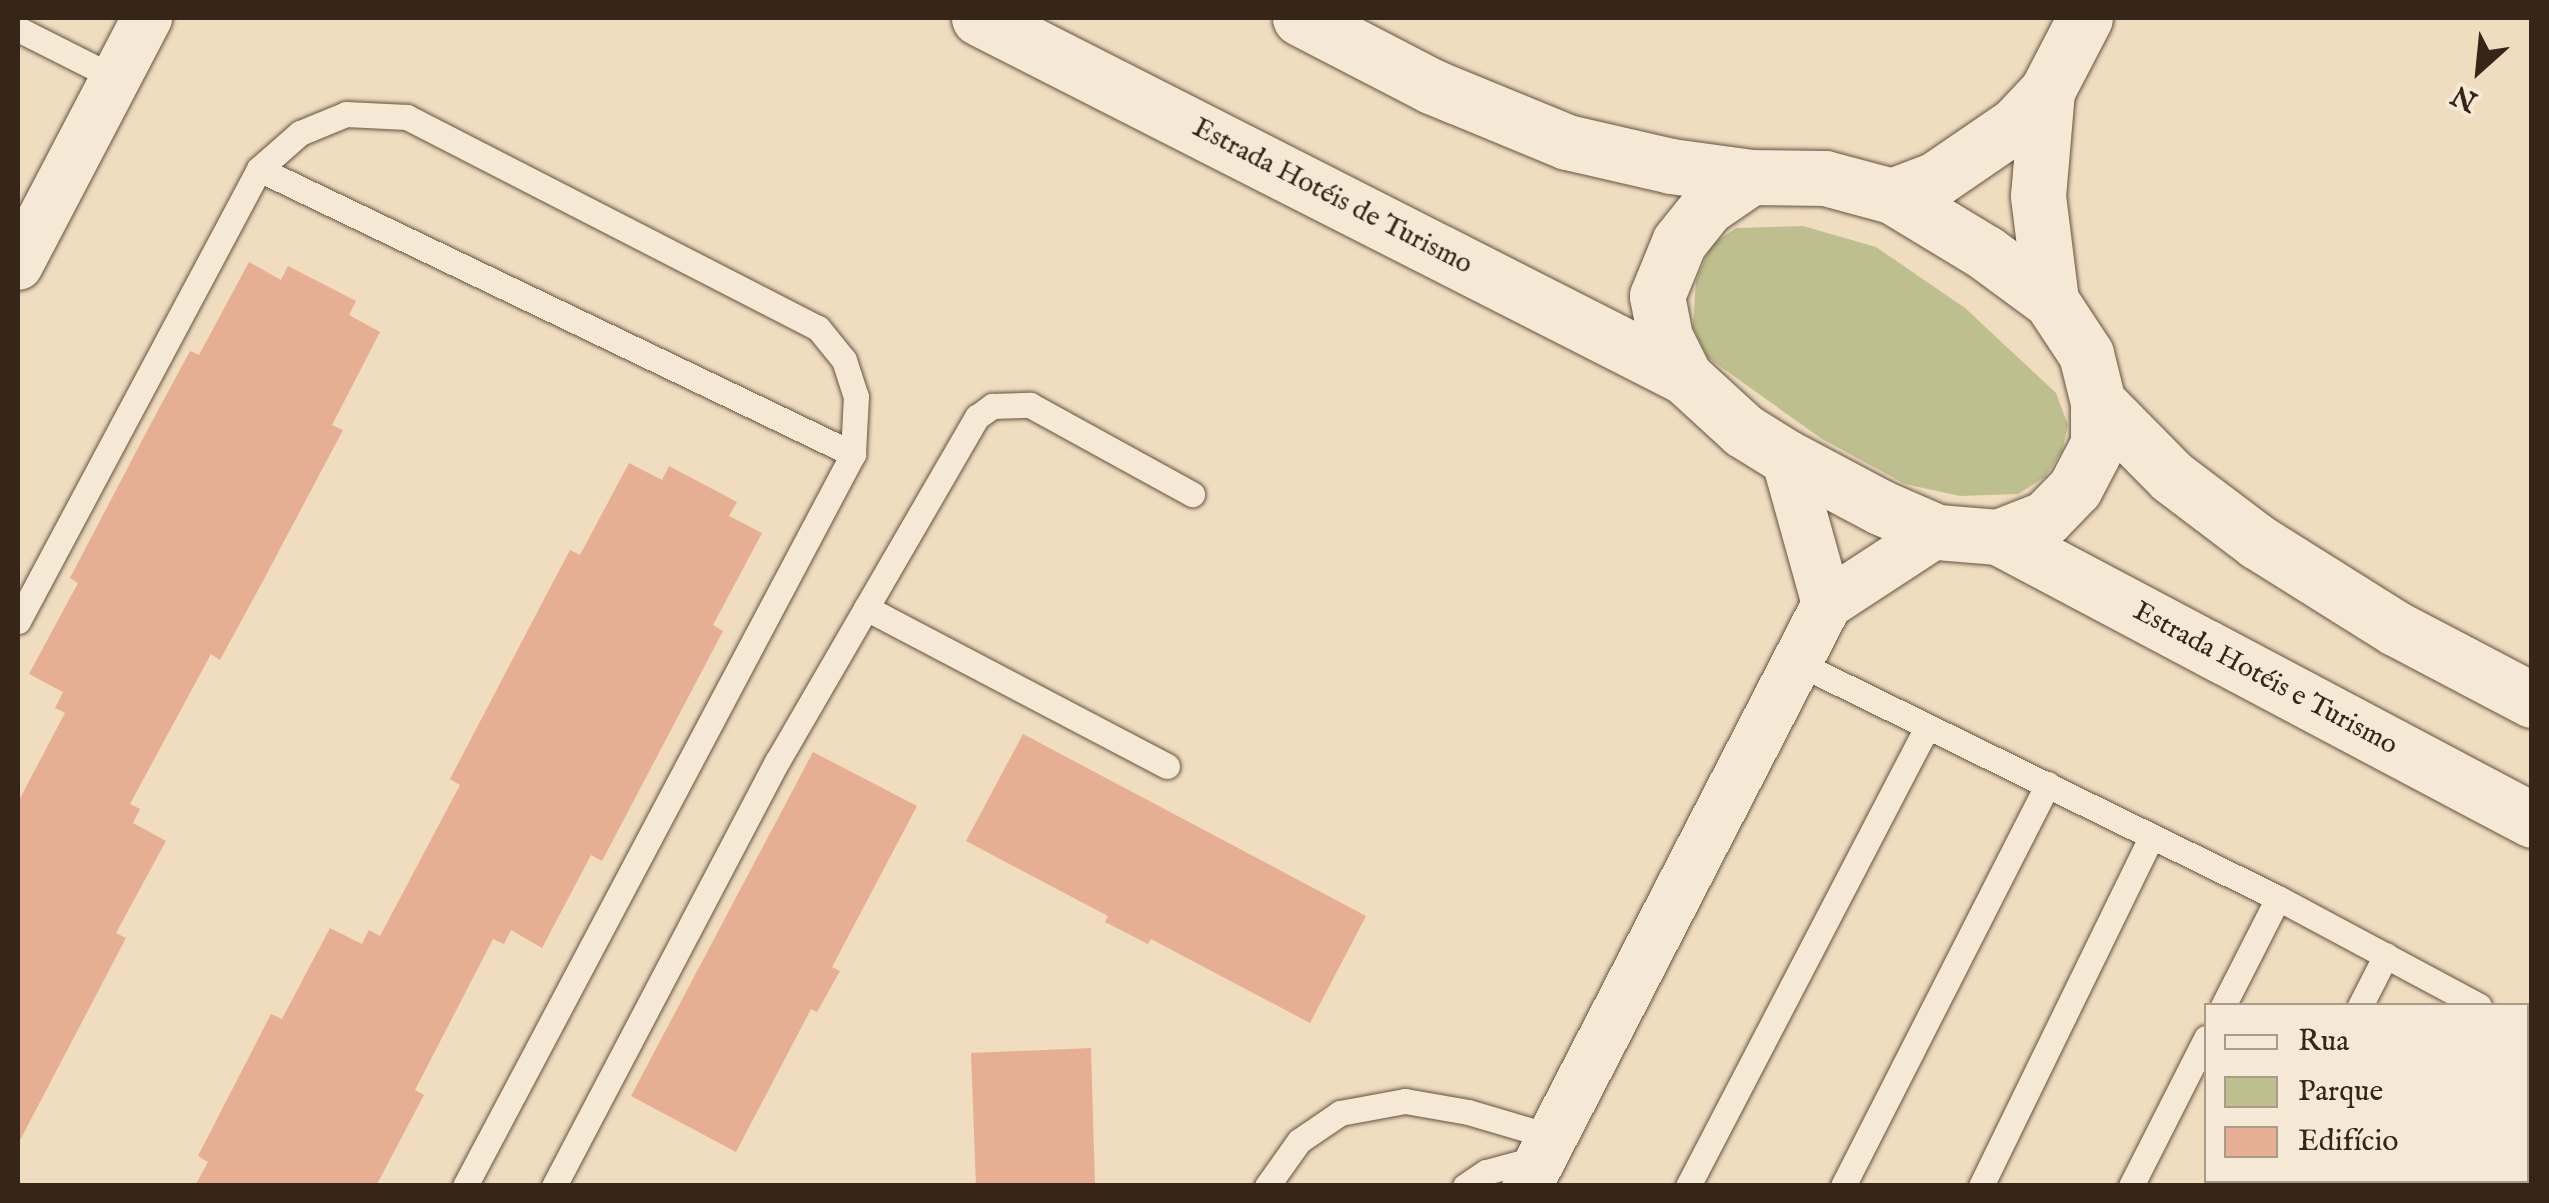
<!DOCTYPE html>
<meta charset="utf-8">
<style>
body{margin:0}
#map{position:relative;width:2549px;height:1203px;overflow:hidden;background:#f0dcbe;font-family:"IM FELL English",serif}
div>[style]{position:absolute}
.green>*{inset:0;background:#bebf8e}
.building>*{inset:0;background:#e6ae92}
.roads{filter:drop-shadow(0 0 2px #645342) drop-shadow(0 0 2px #645342)}
.service>*{height:25px;margin:-12.5px;padding:0 12.5px;transform-origin:12.5px;border-radius:12.5px;background:#f5e8d5}
.minor>*{height:50px;margin:-25px;padding:0 25px;transform-origin:25px;border-radius:25px;background:#f5e8d5}
.tertiary>*{height:55px;margin:-27.5px;padding:0 27.5px;transform-origin:27.5px;border-radius:27.5px;background:#f5e8d5}
.secondary>*{height:55px;margin:-27.5px;padding:0 27.5px;transform-origin:27.5px;border-radius:27.5px;background:#f5e8d5}
span{translate:-50% -50%;white-space:nowrap;text-align:center;line-height:1.15;-webkit-text-stroke:8px #f5e8d5;paint-order:stroke}
.street-label{font-size:28px;color:#362519}
.frame{position:absolute;inset:0;border:20px solid #362519;pointer-events:none}
.legend{position:absolute;left:2204px;top:1003px;width:325px;height:180px;box-sizing:border-box;background:#f5e8d5;border:2px solid #a99a8a;margin:0;padding:12px 18px;list-style:none;font-size:30px;color:#362519}
.legend li{display:flex;align-items:center;gap:20px;height:50px}
.legend b{width:50px;border:2px solid #a99a8a}
.north{position:absolute;left:2429px;top:20px;width:100px;height:100px;-webkit-text-stroke:8px #f5e8d5;paint-order:stroke;rotate:207deg;font-size:28px;font-weight:700;line-height:40px;text-align:center;color:#362519}
.north::after{content:'';display:block;margin:auto;width:35px;height:45px;background:#362519;clip-path:polygon(50% 0,100% 100%,50% 72%,0 100%)}
</style>
<div id="map">
<div class="green">
<div style="clip-path:polygon(1803px 226px,1876px 247px,1965px 308px,2056px 393px,2068px 425px,2062px 451px,2045px 477px,2018px 494px,1960px 496px,1905px 484px,1822px 439px,1707px 357px,1693px 327px,1696px 281px,1711px 245px,1736px 228px)"></div>
</div>
<div class="building">
<div style="clip-path:polygon(249px 262px,281px 280px,288px 266px,356px 301px,349px 315px,380px 332px,332px 425px,343px 430px,264px 579px,220px 660px,211px 654px,130px 804px,140px 809px,133px 823px,166px 841px,116px 933px,126px 938px,18px 1144px,18px 802px,65px 713px,55px 708px,63px 692px,29px 674px,78px 583px,70px 578px,148px 429px,190px 351px,199px 355px)"></div>
<div style="clip-path:polygon(629px 463px,662px 480px,669px 466px,737px 502px,729px 516px,762px 533px,713px 625px,723px 631px,602px 861px,591px 855px,542px 948px,511px 930px,504px 944px,493px 939px,415px 1090px,424px 1095px,376px 1186px,195px 1186px,208px 1162px,198px 1156px,271px 1014px,282px 1019px,330px 928px,362px 944px,369px 930px,380px 936px,460px 785px,450px 779px,541px 605px,570px 550px,580px 555px)"></div>
<div style="clip-path:polygon(1023px 734px,1366px 916px,1310px 1023px,1151px 939px,1148px 944px,1105px 922px,1108px 916px,966px 841px)"></div>
<div style="clip-path:polygon(813px 752px,917px 806px,832px 967px,840px 971px,817px 1012px,811px 1009px,736px 1152px,631px 1096px)"></div>
<div style="clip-path:polygon(1091px 1048px,1095px 1186px,976px 1186px,971px 1053px)"></div>
</div>
<div class="roads">
<div class="service">
<div style="left:18px;top:29px;width:111px;rotate:26.8deg"></div>
<div style="left:259px;top:169px;width:659px;rotate:25.63deg"></div>
<div style="left:866px;top:608px;width:340px;rotate:27.7deg"></div>
<div style="left:18px;top:621px;width:512px;rotate:-61.93deg"></div>
<div style="left:259px;top:169px;width:55px;rotate:-41.3deg"></div>
<div style="left:300px;top:133px;width:50px;rotate:-22.4deg"></div>
<div style="left:346px;top:114px;width:61px;rotate:2.8deg"></div>
<div style="left:407px;top:117px;width:462px;rotate:27.2deg"></div>
<div style="left:818px;top:328px;width:41px;rotate:50.9deg"></div>
<div style="left:844px;top:360px;width:38px;rotate:72deg"></div>
<div style="left:856px;top:396px;width:58px;rotate:93deg"></div>
<div style="left:853px;top:454px;width:828px;rotate:117.93deg"></div>
<div style="left:1796px;top:662px;width:537px;rotate:26.09deg"></div>
<div style="left:2278px;top:898px;width:228px;rotate:28.2deg"></div>
<div style="left:2223px;top:1006px;width:121px;rotate:-63deg"></div>
<div style="left:2360px;top:1006px;width:57px;rotate:-63deg"></div>
<div style="left:2526px;top:1031px;width:7px;rotate:27deg"></div>
<div style="left:554px;top:1186px;width:481px;rotate:-62.3deg"></div>
<div style="left:778px;top:760px;width:397px;rotate:-59.9deg"></div>
<div style="left:977px;top:417px;width:19px;rotate:-36deg"></div>
<div style="left:992px;top:406px;width:38px;rotate:-2deg"></div>
<div style="left:1030px;top:405px;width:185px;rotate:28.8deg"></div>
<div style="left:1267px;top:1186px;width:55px;rotate:-54.6deg"></div>
<div style="left:1299px;top:1141px;width:50px;rotate:-34.3deg"></div>
<div style="left:1340px;top:1113px;width:66px;rotate:-10.5deg"></div>
<div style="left:1405px;top:1101px;width:64px;rotate:9.9deg"></div>
<div style="left:1468px;top:1112px;width:89px;rotate:16.4deg"></div>
<div style="left:1465px;top:1186px;width:25px;rotate:-34deg"></div>
<div style="left:1486px;top:1172px;width:58px;rotate:-15deg"></div>
<div style="left:1688px;top:1186px;width:517px;rotate:-62.49deg"></div>
<div style="left:1843px;top:1186px;width:451px;rotate:-63deg"></div>
<div style="left:1981px;top:1186px;width:387px;rotate:-64deg"></div>
<div style="left:2131px;top:1186px;width:166px;rotate:-63.1deg"></div>
<div style="left:2269px;top:1186px;width:7px;rotate:-63deg"></div>
<div style="left:2421px;top:1186px;width:6px;rotate:-72deg"></div>
</div>
<div class="minor">
<div style="left:18px;top:265px;width:279px;rotate:-62.4deg"></div>
<div style="left:1786px;top:457px;width:153px;rotate:74.4deg"></div>
<div style="left:1527px;top:1186px;width:655px;rotate:-62.73deg"></div>
<div style="left:1827px;top:604px;width:131px;rotate:-33.2deg"></div>
</div>
<div class="tertiary">
<div style="left:979px;top:18px;width:792px;rotate:26.95deg"></div>
<div style="left:1300px;top:18px;width:148px;rotate:27.4deg"></div>
<div style="left:1431px;top:86px;width:147px;rotate:22.4deg"></div>
<div style="left:1567px;top:142px;width:107px;rotate:13deg"></div>
<div style="left:1671px;top:166px;width:81px;rotate:7.8deg"></div>
</div>
<div class="secondary">
<div style="left:2047px;top:91px;width:105px;rotate:94.9deg"></div>
<div style="left:2038px;top:196px;width:106px;rotate:82.9deg"></div>
<div style="left:1751px;top:177px;width:74px;rotate:0.8deg"></div>
<div style="left:1825px;top:178px;width:69px;rotate:15deg"></div>
<div style="left:1892px;top:196px;width:110px;rotate:31.2deg"></div>
<div style="left:1986px;top:253px;width:81px;rotate:36.4deg"></div>
<div style="left:2051px;top:301px;width:64px;rotate:56.6deg"></div>
<div style="left:2086px;top:354px;width:49px;rotate:76deg"></div>
<div style="left:2098px;top:402px;width:42px;rotate:90deg"></div>
<div style="left:2098px;top:444px;width:50px;rotate:117.6deg"></div>
<div style="left:2075px;top:488px;width:42px;rotate:134deg"></div>
<div style="left:2046px;top:518px;width:52px;rotate:158.4deg"></div>
<div style="left:1998px;top:537px;width:61px;rotate:-175.3deg"></div>
<div style="left:1937px;top:532px;width:62px;rotate:-156.3deg"></div>
<div style="left:1880px;top:507px;width:106px;rotate:-152deg"></div>
<div style="left:1786px;top:457px;width:49px;rotate:-148.2deg"></div>
<div style="left:1744px;top:431px;width:80px;rotate:-137.5deg"></div>
<div style="left:1685px;top:377px;width:45px;rotate:-116.6deg"></div>
<div style="left:1665px;top:337px;width:42px;rotate:-101deg"></div>
<div style="left:1657px;top:296px;width:58px;rotate:-67.8deg"></div>
<div style="left:1679px;top:242px;width:45px;rotate:-51.3deg"></div>
<div style="left:1707px;top:207px;width:53px;rotate:-34.3deg"></div>
<div style="left:1892px;top:196px;width:47px;rotate:-21.1deg"></div>
<div style="left:1936px;top:179px;width:96px;rotate:-34.4deg"></div>
<div style="left:2015px;top:125px;width:47px;rotate:-46.7deg"></div>
<div style="left:2047px;top:91px;width:82px;rotate:-62.5deg"></div>
<div style="left:2098px;top:402px;width:105px;rotate:45.4deg"></div>
<div style="left:2172px;top:477px;width:108px;rotate:37.1deg"></div>
<div style="left:2258px;top:542px;width:162px;rotate:32.1deg"></div>
<div style="left:2395px;top:628px;width:155px;rotate:27.7deg"></div>
<div style="left:1998px;top:537px;width:604px;rotate:27.92deg"></div>
</div>
</div>
<div class="street-label">
<span style="left:1332px;top:197px;rotate:27deg">Estrada Hotéis de Turismo</span>
<span style="left:2265px;top:679px;rotate:28deg">Estrada Hotéis e Turismo</span>
</div>
<div class="frame"></div>
<ul class="legend">
<li><b style="height:12px;background:#f5e8d5"></b>Rua</li>
<li><b style="height:28px;background:#bebf8e"></b>Parque</li>
<li><b style="height:28px;background:#e6ae92"></b>Edifício</li>
</ul>
<div class="north">N</div>
</div>
